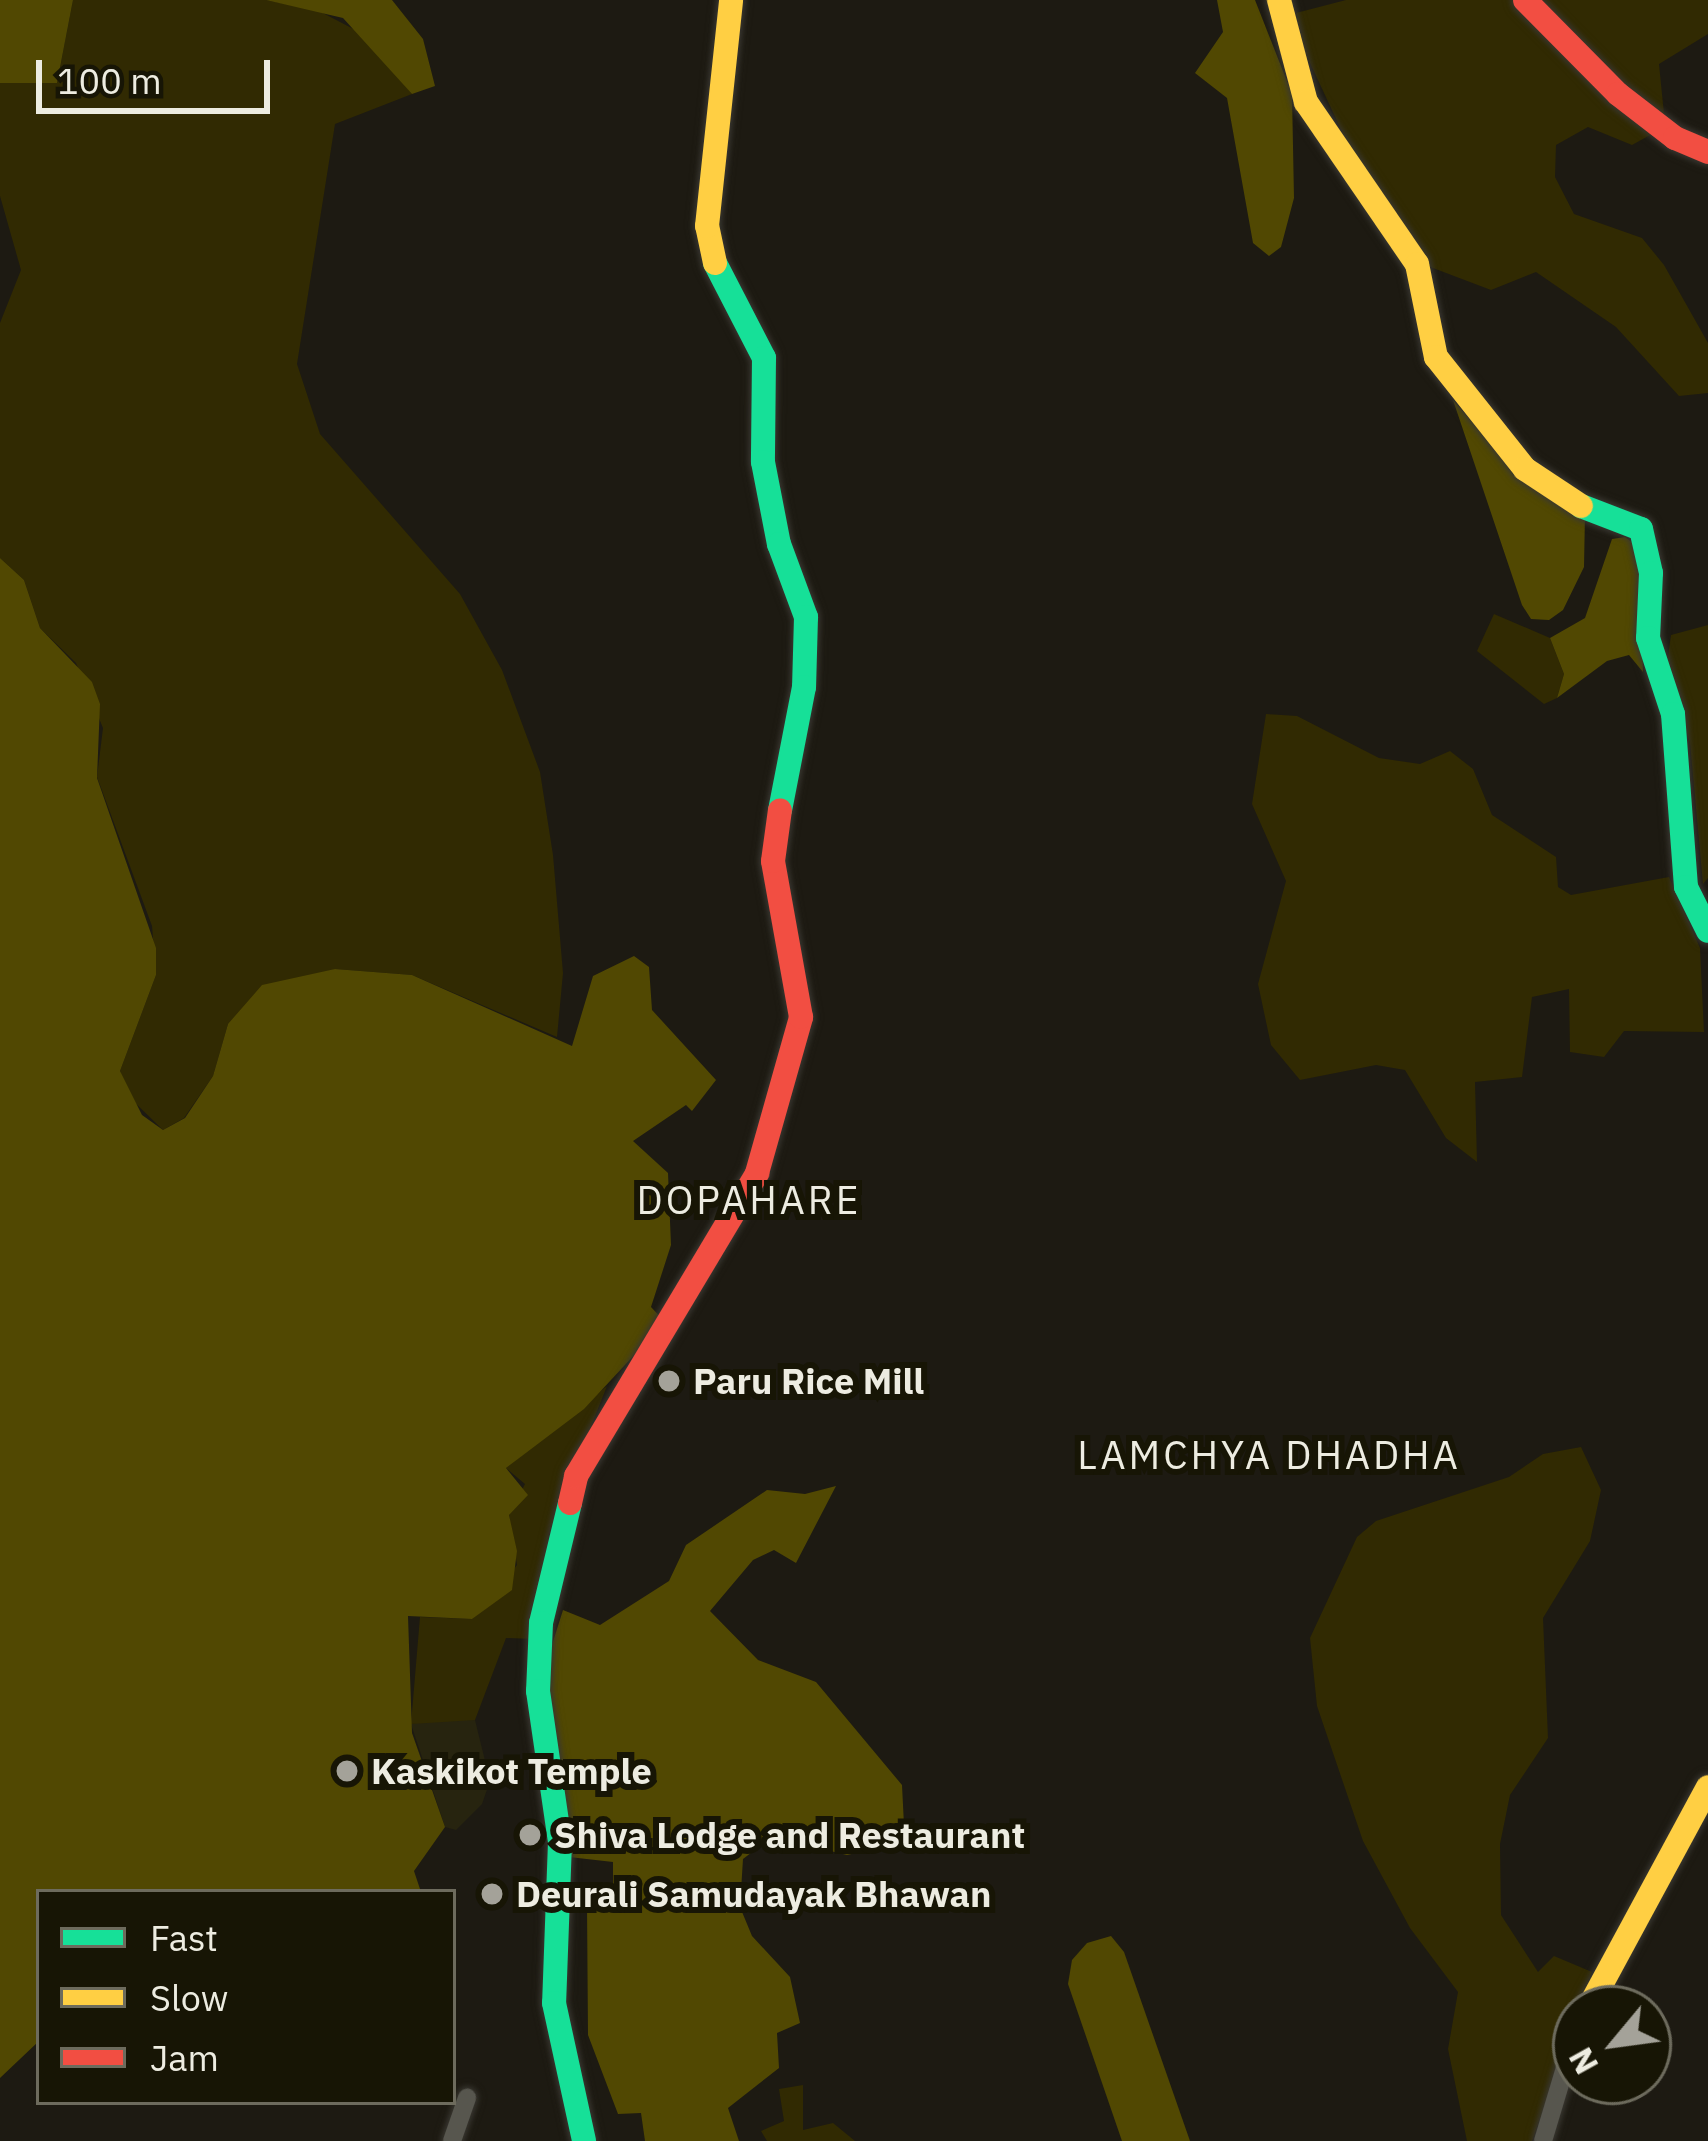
<!DOCTYPE html>
<style>
body{margin:0}
#map{position:relative;width:1708px;height:2141px;overflow:hidden;background:#1d1a12;font-family:"IBM Plex Sans",sans-serif}
div>[style]{position:absolute}
.built>*{inset:0;background:#27240f}
.green>*{inset:0;background:#312a02}
.forest>*{inset:0;background:#514802}
.roads{filter:drop-shadow(0 0 3px #393731) drop-shadow(0 0 3px #393731)}
.street>*{height:18px;margin:-9px;padding:0 9px;transform-origin:9px;border-radius:9px;background:#57564e}
.fast>*{height:24px;margin:-12px;padding:0 12px;transform-origin:12px;border-radius:12px;background:#16e098}
.slow>*{height:24px;margin:-12px;padding:0 12px;transform-origin:12px;border-radius:12px;background:#ffcf43}
.jam>*{height:24px;margin:-12px;padding:0 12px;transform-origin:12px;border-radius:12px;background:#f24e42}
.dots>*{width:33px;height:33px;translate:-50% -50%;box-sizing:border-box;border:6px solid #171505;border-radius:50%}
span{translate:-50% -50%;white-space:nowrap;text-align:center;line-height:1.15;-webkit-text-stroke:12px #171505;paint-order:stroke}
.poi-label{font-size:36px;color:#edece1;font-weight:700}
.left{translate:0 -50%;text-align:left}
.neighbourhood-label{font-size:39px;color:#edece1;letter-spacing:3px}
.legend{position:absolute;left:36px;top:1889px;width:420px;height:216px;box-sizing:border-box;background:#171505;border:3px solid #6d6b5d;margin:0;padding:15px 21px;list-style:none;font-size:36px;color:#edece1}
.legend li{display:flex;align-items:center;gap:24px;height:60px}
.legend b{width:60px;border:3px solid #6d6b5d}
.north{position:absolute;left:1552px;top:1985px;width:120px;height:120px;box-sizing:border-box;background:#171505;border:3px solid #6d6b5d;border-radius:50%;rotate:241deg;font-size:33px;font-weight:700;line-height:48px;text-align:center;color:#edece1}
.north::after{content:'';display:block;margin:auto;width:42px;height:54px;background:#a4a299;clip-path:polygon(50% 0,100% 100%,50% 72%,0 100%)}
.scale{position:absolute;left:36px;top:60px;width:234px;height:54px;box-sizing:border-box;border:6px solid #edece1;border-top:0;padding-left:15px;font-size:36px;line-height:42px;white-space:nowrap;color:#edece1;-webkit-text-stroke:9px #171505;paint-order:stroke}
</style>
<div id="map">
<div class="built">
<div style="clip-path:polygon(444px 1718px,475px 1720px,490px 1781px,482px 1804px,456px 1830px,445px 1827px,411px 1724px)"></div>
</div>
<div class="green">
<div style="clip-path:polygon(73px 0,266px 0,319px 11px,363px 34px,412px 94px,335px 124px,297px 364px,320px 434px,460px 594px,502px 670px,540px 772px,553px 855px,563px 973px,557px 1037px,412px 975px,335px 969px,228px 1024px,213px 1076px,184px 1118px,163px 1130px,127px 1095px,120px 1071px,156px 975px,152px 926px,97px 777px,103px 728px,76px 663px,40px 628px,24px 580px,0 558px,0 323px,21px 270px,0 196px,0 83px,57px 83px)"></div>
<div style="clip-path:polygon(1346px 0,1708px 0,1708px 34px,1659px 64px,1664px 114px,1652px 134px,1632px 145px,1588px 127px,1556px 145px,1555px 177px,1574px 214px,1642px 238px,1664px 265px,1708px 343px,1708px 393px,1679px 396px,1616px 327px,1536px 272px,1491px 290px,1425px 265px,1345px 138px,1303px 48px,1296px 13px)"></div>
<div style="clip-path:polygon(1494px 614px,1550px 638px,1564px 674px,1557px 698px,1544px 704px,1477px 651px)"></div>
<div style="clip-path:polygon(1708px 625px,1708px 878px,1703px 884px,1690px 743px,1667px 664px,1671px 635px)"></div>
<div style="clip-path:polygon(1266px 714px,1297px 716px,1379px 758px,1420px 764px,1450px 751px,1473px 769px,1492px 815px,1556px 857px,1558px 887px,1571px 895px,1669px 877px,1700px 948px,1704px 1032px,1624px 1031px,1604px 1057px,1570px 1052px,1569px 989px,1532px 997px,1522px 1077px,1475px 1082px,1477px 1162px,1446px 1138px,1405px 1070px,1376px 1065px,1300px 1080px,1271px 1045px,1258px 984px,1286px 881px,1252px 804px)"></div>
<div style="clip-path:polygon(607px 1386px,549px 1533px,534px 1639px,506px 1638px,475px 1720px,411px 1724px,420px 1617px,472px 1619px,517px 1565px,509px 1515px,525px 1484px,506px 1468px)"></div>
<div style="clip-path:polygon(1581px 1447px,1601px 1490px,1590px 1541px,1543px 1618px,1548px 1738px,1510px 1795px,1500px 1844px,1501px 1915px,1538px 1972px,1554px 1956px,1592px 1972px,1532px 2141px,1467px 2141px,1448px 2049px,1458px 1992px,1410px 1928px,1363px 1841px,1317px 1706px,1310px 1638px,1357px 1537px,1376px 1521px,1509px 1477px,1543px 1454px)"></div>
<div style="clip-path:polygon(803px 2085px,803px 2130px,833px 2123px,855px 2141px,767px 2141px,761px 2131px,784px 2121px,779px 2089px)"></div>
</div>
<div class="forest">
<div style="clip-path:polygon(0 0,73px 0,57px 83px,0 83px)"></div>
<div style="clip-path:polygon(266px 0,392px 0,423px 39px,435px 86px,412px 94px,343px 18px)"></div>
<div style="clip-path:polygon(1217px 0,1255px 0,1292px 94px,1294px 198px,1281px 247px,1269px 256px,1253px 243px,1227px 98px,1195px 73px,1223px 32px)"></div>
<div style="clip-path:polygon(1453px 400px,1519px 476px,1585px 515px,1584px 567px,1563px 610px,1549px 620px,1531px 619px,1522px 605px)"></div>
<div style="clip-path:polygon(1625px 537px,1640px 548px,1643px 672px,1629px 655px,1607px 661px,1557px 698px,1564px 674px,1550px 638px,1585px 618px,1612px 539px)"></div>
<div style="clip-path:polygon(0 558px,24px 580px,40px 628px,92px 682px,100px 704px,97px 778px,156px 948px,156px 975px,120px 1071px,142px 1115px,163px 1130px,185px 1118px,213px 1076px,228px 1024px,262px 985px,335px 969px,412px 975px,572px 1046px,593px 976px,634px 956px,649px 967px,652px 1010px,716px 1080px,692px 1111px,686px 1105px,633px 1141px,668px 1173px,671px 1245px,651px 1307px,665px 1322px,584px 1409px,506px 1468px,528px 1495px,509px 1515px,517px 1551px,512px 1590px,472px 1619px,408px 1616px,412px 1733px,445px 1827px,414px 1871px,421px 1892px,39px 1892px,39px 2041px,0 2078px)"></div>
<div style="clip-path:polygon(836px 1486px,796px 1563px,774px 1550px,753px 1560px,710px 1611px,758px 1660px,816px 1682px,902px 1785px,904px 1825px,879px 1848px,847px 1855px,772px 1837px,743px 1859px,740px 1907px,752px 1936px,790px 1977px,800px 2023px,777px 2033px,779px 2068px,728px 2108px,739px 2141px,645px 2141px,641px 2113px,618px 2114px,588px 2035px,587px 1907px,613px 1904px,613px 1862px,569px 1857px,546px 1710px,550px 1651px,563px 1610px,600px 1625px,669px 1581px,686px 1545px,767px 1490px,805px 1494px)"></div>
<div style="clip-path:polygon(1111px 1936px,1124px 1952px,1190px 2141px,1122px 2141px,1068px 1984px,1072px 1960px,1087px 1943px)"></div>
</div>
<div class="roads">
<div class="street">
<div style="left:452px;top:2141px;width:46px;rotate:-70.8deg"></div>
<div style="left:1543px;top:2141px;width:115px;rotate:-73.3deg"></div>
</div>
<div class="fast">
<div style="left:715px;top:263px;width:107px;rotate:62.7deg"></div>
<div style="left:764px;top:358px;width:104px;rotate:90.6deg"></div>
<div style="left:763px;top:462px;width:84px;rotate:79deg"></div>
<div style="left:779px;top:544px;width:78px;rotate:69.7deg"></div>
<div style="left:806px;top:617px;width:70px;rotate:91.6deg"></div>
<div style="left:804px;top:687px;width:125px;rotate:101deg"></div>
<div style="left:1581px;top:506px;width:64px;rotate:21deg"></div>
<div style="left:1641px;top:529px;width:45px;rotate:77.2deg"></div>
<div style="left:1651px;top:573px;width:65px;rotate:92.6deg"></div>
<div style="left:1648px;top:638px;width:80px;rotate:71.8deg"></div>
<div style="left:1673px;top:714px;width:173px;rotate:85.7deg"></div>
<div style="left:1686px;top:887px;width:49px;rotate:63.4deg"></div>
<div style="left:570px;top:1503px;width:123px;rotate:103.6deg"></div>
<div style="left:541px;top:1623px;width:68px;rotate:92.5deg"></div>
<div style="left:538px;top:1691px;width:153px;rotate:81.7deg"></div>
<div style="left:560px;top:1842px;width:161px;rotate:92.1deg"></div>
<div style="left:554px;top:2003px;width:141px;rotate:77.7deg"></div>
</div>
<div class="slow">
<div style="left:1279px;top:0;width:106px;rotate:75.2deg"></div>
<div style="left:1306px;top:102px;width:196px;rotate:55.6deg"></div>
<div style="left:1417px;top:264px;width:95px;rotate:78.5deg"></div>
<div style="left:1436px;top:357px;width:143px;rotate:51.5deg"></div>
<div style="left:1525px;top:469px;width:67px;rotate:33.5deg"></div>
<div style="left:715px;top:263px;width:38px;rotate:-102deg"></div>
<div style="left:707px;top:226px;width:227px;rotate:-83.9deg"></div>
<div style="left:1588px;top:2009px;width:252px;rotate:-61.6deg"></div>
</div>
<div class="jam">
<div style="left:1525px;top:0;width:132px;rotate:45.3deg"></div>
<div style="left:1618px;top:94px;width:72px;rotate:37.7deg"></div>
<div style="left:1675px;top:138px;width:36px;rotate:23deg"></div>
<div style="left:570px;top:1503px;width:28px;rotate:-77deg"></div>
<div style="left:576px;top:1476px;width:353px;rotate:-59.1deg"></div>
<div style="left:757px;top:1173px;width:162px;rotate:-74.2deg"></div>
<div style="left:801px;top:1017px;width:158px;rotate:-100.2deg"></div>
<div style="left:773px;top:861px;width:51px;rotate:-82.2deg"></div>
</div>
</div>
<div class="dots">
<div style="left:669px;top:1381px;background:#a4a299"></div>
<div style="left:347px;top:1771px;background:#a4a299"></div>
<div style="left:530px;top:1835px;background:#a4a299"></div>
<div style="left:492px;top:1894px;background:#a4a299"></div>
</div>
<div class="poi-label">
<span class="left" style="left:693px;top:1381px">Paru Rice Mill</span>
<span class="left" style="left:371px;top:1771px">Kaskikot Temple</span>
<span class="left" style="left:554px;top:1835px">Shiva Lodge and Restaurant</span>
<span class="left" style="left:516px;top:1894px">Deurali Samudayak Bhawan</span>
</div>
<div class="neighbourhood-label">
<span style="left:749px;top:1200px">DOPAHARE</span>
<span style="left:1269px;top:1455px">LAMCHYA DHADHA</span>
</div>
<ul class="legend">
<li><b style="height:15px;background:#16e098"></b>Fast</li>
<li><b style="height:15px;background:#ffcf43"></b>Slow</li>
<li><b style="height:15px;background:#f24e42"></b>Jam</li>
</ul>
<div class="north">N</div>
<div class="scale">100 m</div>
</div>
